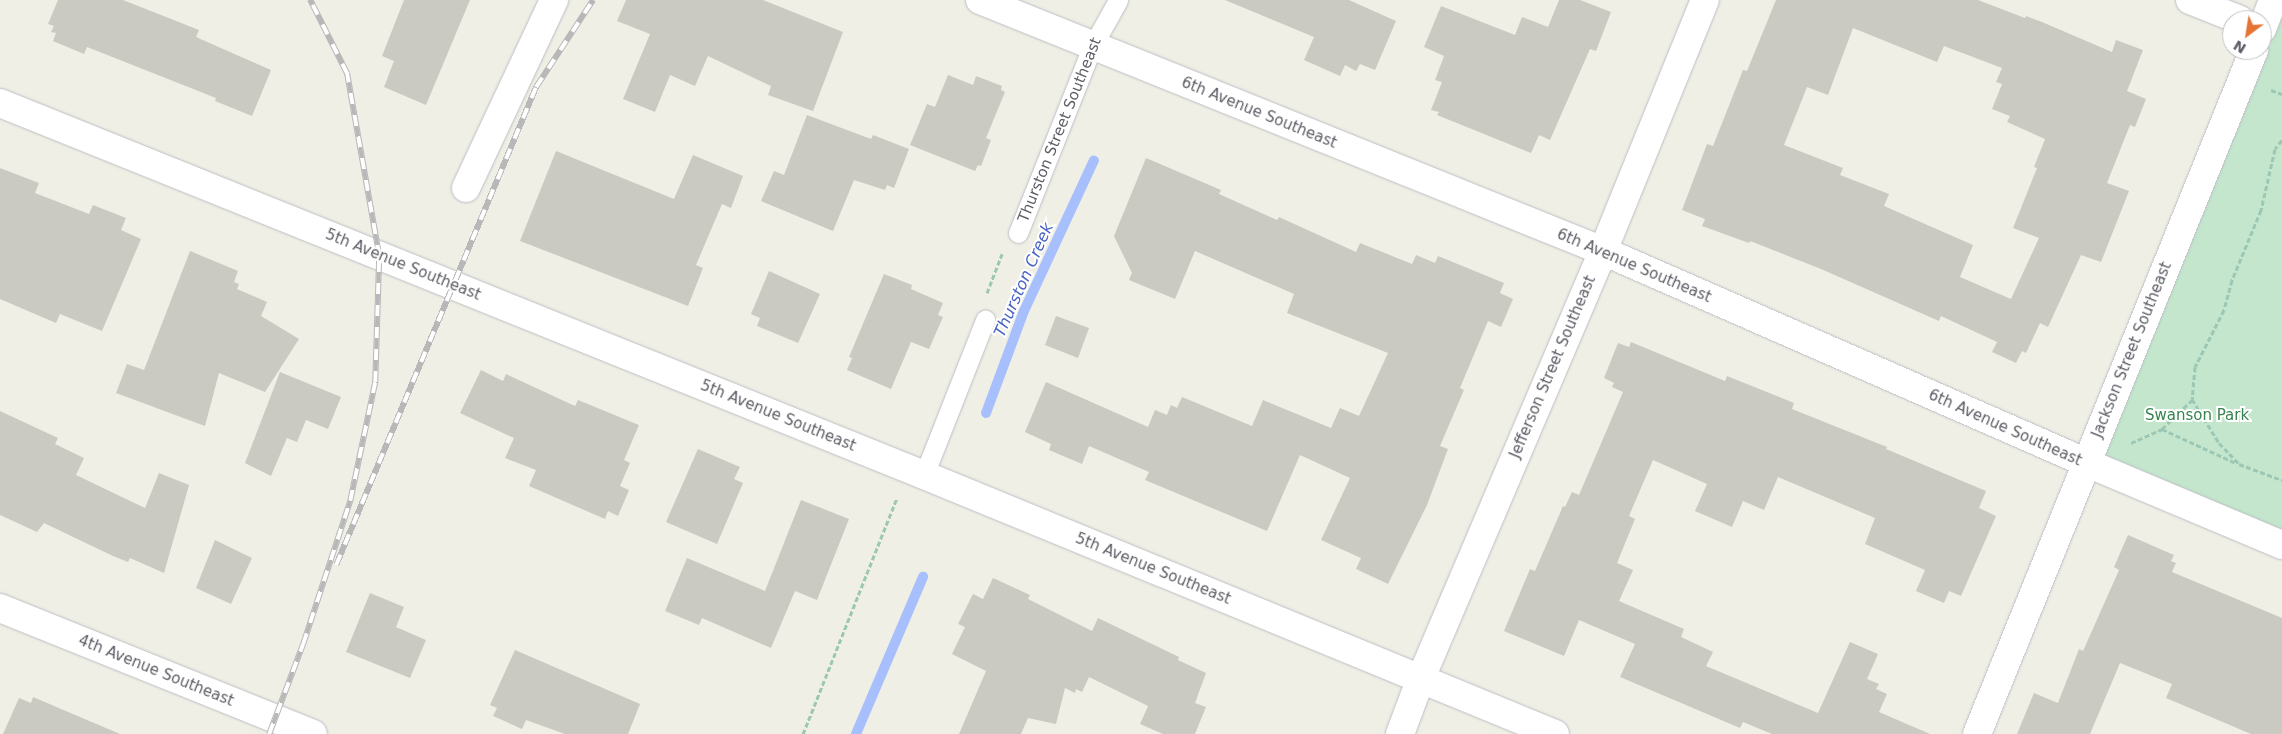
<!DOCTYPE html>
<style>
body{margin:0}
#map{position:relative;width:2282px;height:734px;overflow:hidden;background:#efefe5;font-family:"DejaVu Sans",sans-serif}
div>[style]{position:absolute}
.green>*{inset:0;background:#c3e6cc}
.stream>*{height:10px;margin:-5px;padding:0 5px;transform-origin:5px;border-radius:5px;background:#a7c0fd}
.building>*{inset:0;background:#cacac2}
.path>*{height:3px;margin-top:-1.5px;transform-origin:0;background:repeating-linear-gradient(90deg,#9cc7b4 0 5px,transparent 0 7.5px)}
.roads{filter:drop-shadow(0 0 1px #bdbdc4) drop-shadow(0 0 1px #bdbdc4)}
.service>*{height:19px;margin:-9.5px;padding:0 9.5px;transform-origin:9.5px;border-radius:9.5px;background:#fff}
.minor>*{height:28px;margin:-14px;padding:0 14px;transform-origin:14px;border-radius:14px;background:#fff}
.rail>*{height:5.5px;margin-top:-2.75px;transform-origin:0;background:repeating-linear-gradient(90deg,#fff 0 11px,#b8b8b9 0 22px);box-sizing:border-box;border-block:1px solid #b8b8b9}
span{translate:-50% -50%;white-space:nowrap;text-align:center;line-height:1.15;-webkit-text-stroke:4px #fff;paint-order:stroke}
.street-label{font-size:15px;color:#5d5e66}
.park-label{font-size:15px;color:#36834f}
.water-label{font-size:16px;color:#4963c2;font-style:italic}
.north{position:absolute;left:2222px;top:10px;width:50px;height:50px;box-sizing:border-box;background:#fff;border:1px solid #bebfc2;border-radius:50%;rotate:211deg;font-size:14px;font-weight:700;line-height:20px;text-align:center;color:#5d5e66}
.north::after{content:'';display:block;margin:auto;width:18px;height:22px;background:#e67334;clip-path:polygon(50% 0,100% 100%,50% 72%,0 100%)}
</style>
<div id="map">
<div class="green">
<div style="clip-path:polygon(2282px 0,2282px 545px,2087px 463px,2262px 20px)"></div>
</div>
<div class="stream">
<div style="left:986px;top:413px;width:109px;rotate:-69.6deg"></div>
<div style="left:1024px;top:311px;width:166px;rotate:-65.1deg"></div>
<div style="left:856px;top:734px;width:171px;rotate:-66.9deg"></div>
</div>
<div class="building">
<div style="clip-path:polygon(58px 0,123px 0,199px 30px,196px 37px,271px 70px,252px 116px,215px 101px,216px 98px,87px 47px,84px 54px,53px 41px,56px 33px,51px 32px,54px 26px,48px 24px)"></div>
<div style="clip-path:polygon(404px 0,470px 0,426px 105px,384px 87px,394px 61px,382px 56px)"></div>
<div style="clip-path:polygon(626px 0,763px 0,843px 32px,813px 111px,768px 95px,771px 86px,708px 56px,695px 86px,670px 75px,655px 112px,623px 99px,650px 34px,617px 21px)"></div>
<div style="clip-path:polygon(1225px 0,1349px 0,1396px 21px,1375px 70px,1360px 64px,1356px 71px,1345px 65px,1340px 76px,1304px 60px,1314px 37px)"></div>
<div style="clip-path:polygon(1559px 0,1580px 0,1611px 12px,1596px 51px,1590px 49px,1550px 140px,1539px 135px,1531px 153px,1437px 115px,1439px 112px,1431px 110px,1442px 82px,1435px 80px,1444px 56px,1424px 47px,1441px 6px,1515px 35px,1522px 17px,1548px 27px)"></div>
<div style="clip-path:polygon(evenodd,1776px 0,1978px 0,2025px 18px,2026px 16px,2042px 22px,2112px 52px,2116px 40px,2143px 50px,2127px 91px,2146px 99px,2135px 127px,2130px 125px,2107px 183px,2129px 191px,2101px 262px,2081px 255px,2048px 327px,2040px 323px,2026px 353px,2022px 351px,2016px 363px,1992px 352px,1997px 342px,1941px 316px,1939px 321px,1821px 269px,1750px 241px,1749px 243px,1702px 226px,1705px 219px,1682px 210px,1707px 144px,1713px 146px,1743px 70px,1747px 71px,1776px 0,1853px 28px,1937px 62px,1944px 46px,2002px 68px,1996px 82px,2002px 84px,1992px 109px,2010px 116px,2007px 122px,2045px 139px,2034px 167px,2037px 168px,2013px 228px,2039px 238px,2011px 299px,1960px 277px,1973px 245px,1884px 206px,1889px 194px,1840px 175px,1843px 168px,1784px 145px,1807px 87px,1828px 95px,1853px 28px)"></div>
<div style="clip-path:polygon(948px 75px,973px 85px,976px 76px,1002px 86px,1001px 90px,1005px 92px,986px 138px,991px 140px,981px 166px,978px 165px,975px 171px,910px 145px,927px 104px,935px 107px)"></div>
<div style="clip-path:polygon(807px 115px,871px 139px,873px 135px,909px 149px,894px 188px,887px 185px,885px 190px,854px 180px,833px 231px,761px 201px,774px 171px,784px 175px)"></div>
<div style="clip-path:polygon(556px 151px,674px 199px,693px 155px,743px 176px,731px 208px,722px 204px,696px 265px,703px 268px,688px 306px,520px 241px)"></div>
<div style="clip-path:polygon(1146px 158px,1221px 190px,1219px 194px,1277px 220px,1279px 217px,1356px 252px,1360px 243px,1412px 264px,1416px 255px,1435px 263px,1438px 256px,1504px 283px,1500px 293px,1513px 299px,1501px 327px,1488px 321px,1460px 388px,1464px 390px,1440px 446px,1448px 449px,1427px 505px,1388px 584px,1356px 569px,1361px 558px,1321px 540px,1350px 478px,1300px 455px,1267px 531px,1145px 480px,1149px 472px,1089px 446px,1082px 464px,1049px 450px,1051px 444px,1025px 432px,1046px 382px,1148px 427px,1155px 410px,1167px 415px,1171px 405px,1177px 408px,1182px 397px,1252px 426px,1263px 400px,1331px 428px,1340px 408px,1359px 416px,1388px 353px,1287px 313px,1294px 294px,1195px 251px,1175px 299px,1129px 280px,1132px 273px,1114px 236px)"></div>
<div style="clip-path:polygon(0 168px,39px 183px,35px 193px,89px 214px,93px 205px,126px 218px,121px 230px,141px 239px,102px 331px,60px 314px,56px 323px,0 299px)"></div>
<div style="clip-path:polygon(190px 251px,238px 271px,234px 282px,239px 284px,237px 289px,267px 302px,261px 316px,299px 339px,265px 392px,219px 373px,205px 426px,116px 393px,127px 364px,144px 370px)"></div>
<div style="clip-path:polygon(769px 271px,820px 294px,798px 343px,757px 326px,760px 318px,751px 314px)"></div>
<div style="clip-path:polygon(884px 274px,912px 285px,911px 289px,943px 303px,938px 315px,943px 317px,929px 349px,911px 342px,891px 389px,847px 370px,852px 358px,849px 357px)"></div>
<div style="clip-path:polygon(1056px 316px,1089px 328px,1078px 358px,1045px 345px)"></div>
<div style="clip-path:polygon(1631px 342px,1725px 381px,1727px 376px,1794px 403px,1792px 409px,1887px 447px,1886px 449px,1986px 491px,1979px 508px,1996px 516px,1961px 596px,1949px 591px,1944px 603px,1916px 591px,1925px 570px,1865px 544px,1875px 518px,1778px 477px,1764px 510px,1743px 501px,1732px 527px,1695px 511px,1707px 484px,1653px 460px,1629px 516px,1635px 519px,1617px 563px,1633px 570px,1619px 601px,1684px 629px,1681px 637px,1713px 652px,1706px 666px,1818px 713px,1850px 642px,1878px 654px,1867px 679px,1879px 684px,1876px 689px,1887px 694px,1879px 712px,1930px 734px,1772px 734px,1743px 722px,1740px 728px,1620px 677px,1635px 644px,1579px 620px,1564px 656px,1504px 631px,1530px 569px,1535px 571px,1563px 506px,1565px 507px,1572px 492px,1579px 495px,1623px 392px,1612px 387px,1614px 383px,1604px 378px,1618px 343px,1629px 347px)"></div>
<div style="clip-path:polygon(481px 370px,503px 381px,506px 374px,575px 406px,578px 400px,639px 425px,624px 460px,630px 463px,620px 486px,629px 490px,618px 516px,608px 511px,605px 519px,529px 486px,536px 470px,505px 458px,514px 438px,460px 413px)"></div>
<div style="clip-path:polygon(280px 372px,341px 397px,328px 429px,306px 420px,297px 442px,287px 438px,271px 476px,245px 463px)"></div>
<div style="clip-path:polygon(0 411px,58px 438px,55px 444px,84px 458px,76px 475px,145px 508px,159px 473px,189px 485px,164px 573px,130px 558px,128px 562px,113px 556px,44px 523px,37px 532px,0 515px)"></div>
<div style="clip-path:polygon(698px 449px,740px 467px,734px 479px,743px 483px,717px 544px,666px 522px)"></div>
<div style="clip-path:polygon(801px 500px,849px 519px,817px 600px,795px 591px,771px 648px,702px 618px,699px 625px,665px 611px,687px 558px,765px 591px)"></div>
<div style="clip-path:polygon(2128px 535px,2174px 555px,2171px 561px,2176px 563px,2172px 572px,2282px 618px,2282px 734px,2251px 734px,2166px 698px,2172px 684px,2120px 663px,2090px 734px,2017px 734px,2034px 693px,2058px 703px,2079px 649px,2083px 651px,2119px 570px,2114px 567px)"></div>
<div style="clip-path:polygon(215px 540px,252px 558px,231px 604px,196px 588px)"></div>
<div style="clip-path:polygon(993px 578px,1030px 595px,1028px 599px,1092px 631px,1098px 618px,1179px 657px,1178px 660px,1206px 673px,1195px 703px,1206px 707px,1195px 734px,1163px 734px,1140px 724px,1148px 706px,1089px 677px,1082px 692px,1076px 689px,1075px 693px,1065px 688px,1056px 724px,1028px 718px,1021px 734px,959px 734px,986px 671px,952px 654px,965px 627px,958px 624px,973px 594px,983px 599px)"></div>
<div style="clip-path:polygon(370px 593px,404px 607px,396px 627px,426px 640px,410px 678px,346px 652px)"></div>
<div style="clip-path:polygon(515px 650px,640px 704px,628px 734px,565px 734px,526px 720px,522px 729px,493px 716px,497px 708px,490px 705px)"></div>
<div style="clip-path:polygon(33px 697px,120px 734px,3px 734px,19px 698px,31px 703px)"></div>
</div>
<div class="path">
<div style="left:2271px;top:90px;width:12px;rotate:20deg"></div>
<div style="left:2282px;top:140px;width:11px;rotate:128deg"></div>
<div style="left:2275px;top:149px;width:63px;rotate:102.9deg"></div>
<div style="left:2261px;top:210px;width:76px;rotate:112.5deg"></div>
<div style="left:2232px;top:280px;width:31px;rotate:105deg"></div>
<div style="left:2224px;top:310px;width:64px;rotate:117deg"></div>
<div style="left:2195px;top:367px;width:32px;rotate:95deg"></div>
<div style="left:2192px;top:399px;width:52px;rotate:58.5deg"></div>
<div style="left:2219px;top:443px;width:29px;rotate:46deg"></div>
<div style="left:2239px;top:464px;width:46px;rotate:20.4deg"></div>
<div style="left:987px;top:293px;width:42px;rotate:-69deg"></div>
<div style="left:2162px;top:429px;width:81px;rotate:24.7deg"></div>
<div style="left:2131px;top:443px;width:34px;rotate:-24deg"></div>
<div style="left:2162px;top:429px;width:42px;rotate:-44deg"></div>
<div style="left:803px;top:734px;width:254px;rotate:-68.3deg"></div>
</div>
<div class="roads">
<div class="service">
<div style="left:1018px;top:233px;width:200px;rotate:-68.3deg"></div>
<div style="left:1092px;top:47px;width:54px;rotate:-61deg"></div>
<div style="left:924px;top:475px;width:167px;rotate:-68.5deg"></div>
</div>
<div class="minor">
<div style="left:980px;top:0;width:672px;rotate:21.94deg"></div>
<div style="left:1603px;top:251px;width:528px;rotate:23.65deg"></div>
<div style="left:2087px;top:463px;width:212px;rotate:22.8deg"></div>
<div style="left:2190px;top:0;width:54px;rotate:21.8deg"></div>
<div style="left:2262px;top:29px;width:31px;rotate:-69deg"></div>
<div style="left:0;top:103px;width:996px;rotate:21.93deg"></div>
<div style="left:924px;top:475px;width:682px;rotate:22.32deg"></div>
<div style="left:466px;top:188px;width:208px;rotate:-64.9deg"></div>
<div style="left:0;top:608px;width:337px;rotate:21.9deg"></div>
<div style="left:1400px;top:734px;width:60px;rotate:-69.4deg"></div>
<div style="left:1421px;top:678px;width:464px;rotate:-66.9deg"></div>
<div style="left:1603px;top:251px;width:271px;rotate:-67.9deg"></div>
<div style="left:1977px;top:734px;width:738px;rotate:-67.95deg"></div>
</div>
</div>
<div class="rail">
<div style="left:336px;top:565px;width:518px;rotate:-67.3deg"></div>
<div style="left:536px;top:87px;width:104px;rotate:-56.8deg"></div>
<div style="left:269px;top:734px;width:96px;rotate:-69.3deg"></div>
<div style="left:303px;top:644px;width:151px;rotate:-71.8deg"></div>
<div style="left:350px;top:501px;width:122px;rotate:-78.1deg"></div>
<div style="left:375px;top:382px;width:126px;rotate:-88.2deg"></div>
<div style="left:379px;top:256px;width:185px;rotate:-100deg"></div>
<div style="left:347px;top:74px;width:83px;rotate:-116.6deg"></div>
</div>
<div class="street-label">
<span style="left:1259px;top:113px;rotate:22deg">6th Avenue Southeast</span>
<span style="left:1060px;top:130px;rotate:-68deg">Thurston Street Southeast</span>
<span style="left:403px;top:265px;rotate:22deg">5th Avenue Southeast</span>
<span style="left:1634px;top:266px;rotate:23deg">6th Avenue Southeast</span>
<span style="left:2132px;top:350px;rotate:-68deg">Jackson Street Southeast</span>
<span style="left:1553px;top:367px;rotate:-67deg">Jefferson Street Southeast</span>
<span style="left:778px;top:416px;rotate:22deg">5th Avenue Southeast</span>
<span style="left:2005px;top:428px;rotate:24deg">6th Avenue Southeast</span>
<span style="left:1153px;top:569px;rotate:22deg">5th Avenue Southeast</span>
<span style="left:156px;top:671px;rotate:22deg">4th Avenue Southeast</span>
</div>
<div class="park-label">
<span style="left:2197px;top:416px">Swanson Park</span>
</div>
<div class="water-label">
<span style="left:1024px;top:280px;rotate:-66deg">Thurston Creek</span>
</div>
<div class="north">N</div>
</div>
